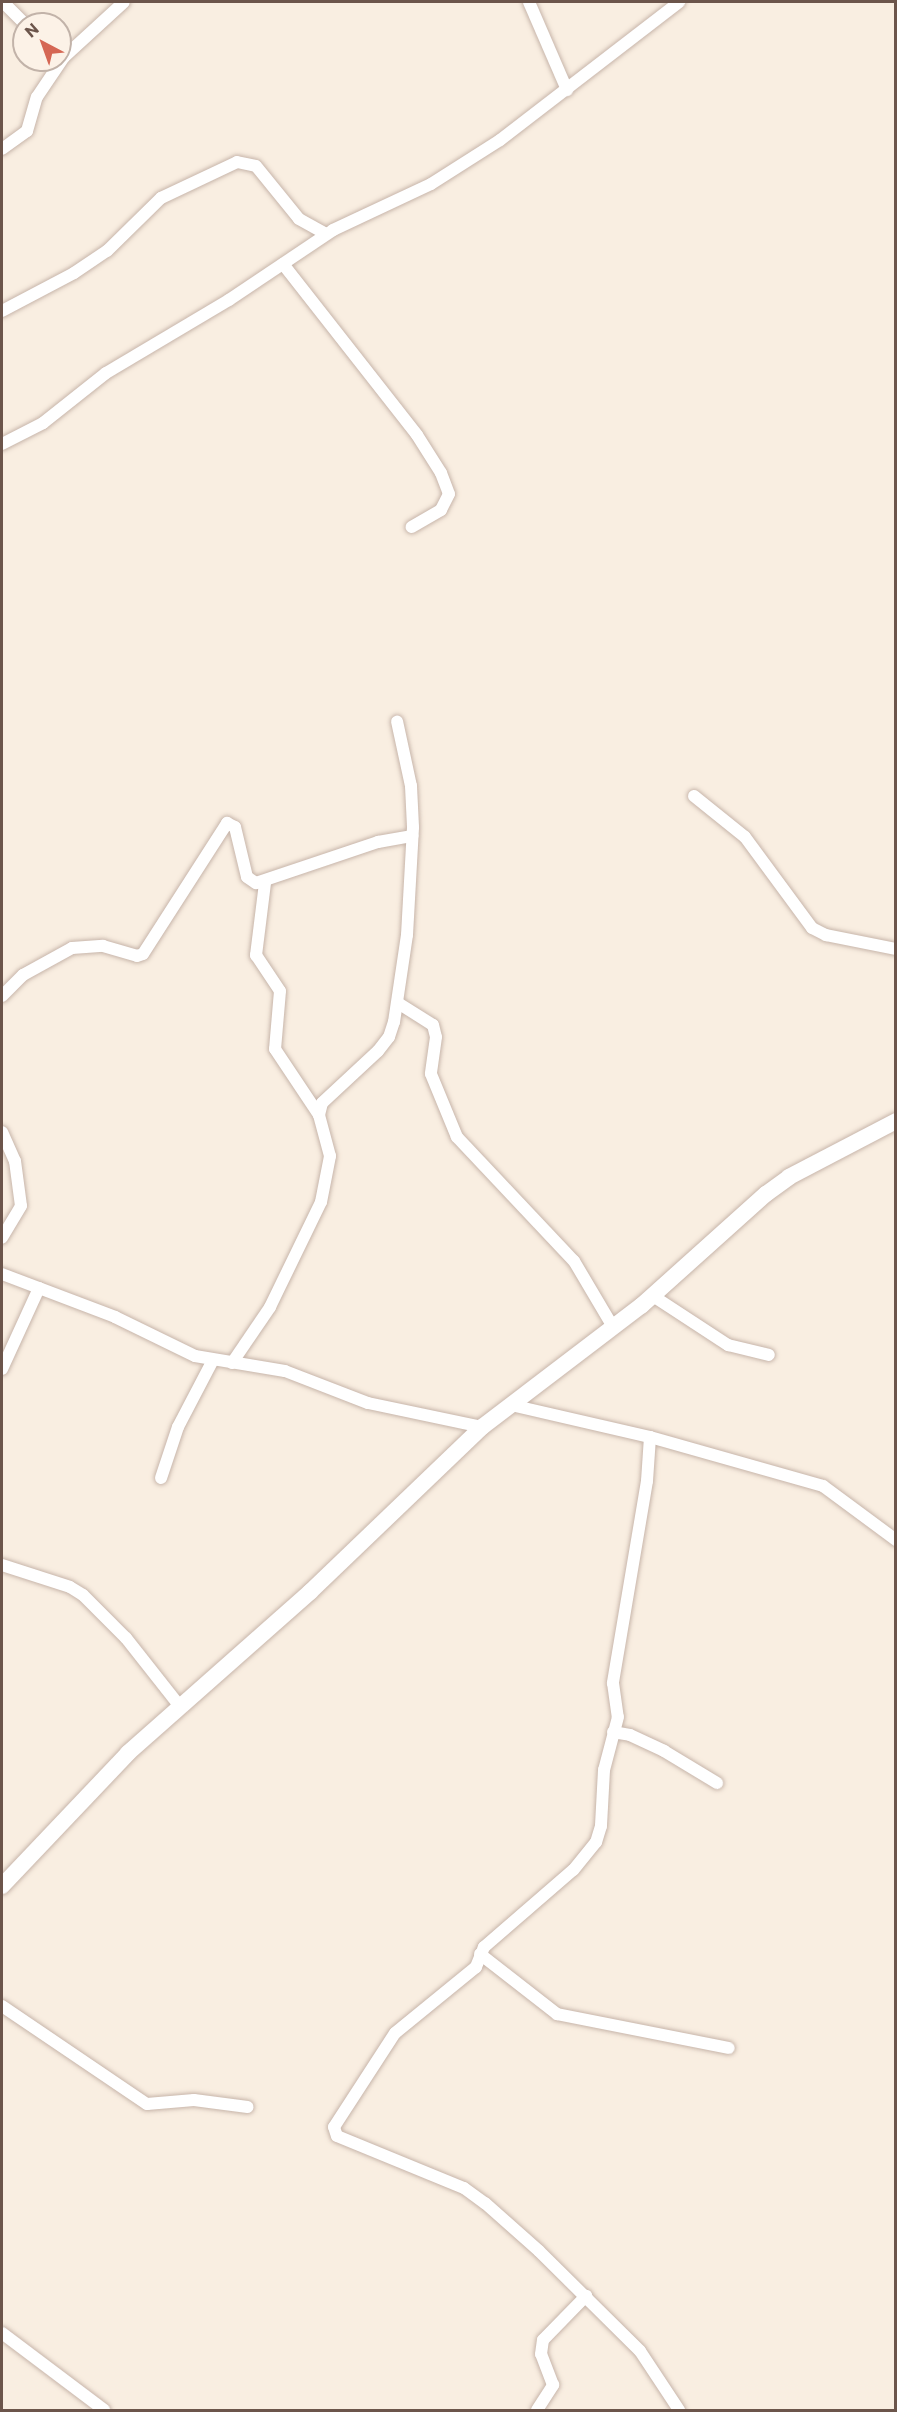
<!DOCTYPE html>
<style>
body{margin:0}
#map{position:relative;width:897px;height:2412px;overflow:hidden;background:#f9eee1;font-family:Commissioner,sans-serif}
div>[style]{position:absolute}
.roads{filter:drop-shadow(0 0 2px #c7b5aa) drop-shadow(0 0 2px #c7b5aa)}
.street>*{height:12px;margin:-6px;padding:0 6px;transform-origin:6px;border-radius:6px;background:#fff}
.secondary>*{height:16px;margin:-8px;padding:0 8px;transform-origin:8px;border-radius:8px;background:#fff}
span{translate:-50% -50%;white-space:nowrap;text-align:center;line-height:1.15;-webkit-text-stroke:4.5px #fcf2e7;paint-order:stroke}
.frame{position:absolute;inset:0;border:3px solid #6c554b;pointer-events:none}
.north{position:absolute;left:12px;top:12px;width:60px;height:60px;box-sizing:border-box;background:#fcf2e7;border:2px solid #c2b3a9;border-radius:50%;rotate:319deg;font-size:16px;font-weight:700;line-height:24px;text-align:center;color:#6c554b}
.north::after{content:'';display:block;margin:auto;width:21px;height:27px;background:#d56754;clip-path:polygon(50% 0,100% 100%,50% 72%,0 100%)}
</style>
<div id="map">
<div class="roads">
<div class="street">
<div style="left:3px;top:2px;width:31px;rotate:45deg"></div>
<div style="left:529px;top:2px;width:96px;rotate:66.6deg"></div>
<div style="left:2px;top:149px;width:31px;rotate:-36deg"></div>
<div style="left:27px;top:131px;width:35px;rotate:-74deg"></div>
<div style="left:37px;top:97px;width:48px;rotate:-56deg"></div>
<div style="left:64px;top:57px;width:81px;rotate:-42.5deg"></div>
<div style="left:283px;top:264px;width:217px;rotate:51.9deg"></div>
<div style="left:417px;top:435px;width:45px;rotate:57.7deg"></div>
<div style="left:441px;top:473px;width:22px;rotate:69deg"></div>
<div style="left:449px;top:494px;width:18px;rotate:117deg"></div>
<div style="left:441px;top:510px;width:34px;rotate:150deg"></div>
<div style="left:2px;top:311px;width:81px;rotate:-27.8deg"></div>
<div style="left:74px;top:273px;width:40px;rotate:-34deg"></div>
<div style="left:107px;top:251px;width:76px;rotate:-44.5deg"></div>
<div style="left:161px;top:198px;width:84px;rotate:-25.3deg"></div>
<div style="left:237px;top:162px;width:19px;rotate:12deg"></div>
<div style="left:256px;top:166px;width:68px;rotate:50.9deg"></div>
<div style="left:299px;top:219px;width:31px;rotate:29deg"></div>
<div style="left:2px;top:444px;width:46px;rotate:-27.1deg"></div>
<div style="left:43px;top:423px;width:80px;rotate:-38.4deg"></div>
<div style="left:106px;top:373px;width:143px;rotate:-30.7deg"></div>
<div style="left:229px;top:300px;width:125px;rotate:-33.9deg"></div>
<div style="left:333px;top:230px;width:108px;rotate:-25.1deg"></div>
<div style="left:431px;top:184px;width:82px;rotate:-32.5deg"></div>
<div style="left:500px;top:140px;width:226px;rotate:-37.6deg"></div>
<div style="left:694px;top:796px;width:65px;rotate:38.8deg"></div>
<div style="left:745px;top:837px;width:113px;rotate:53.6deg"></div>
<div style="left:812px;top:928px;width:16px;rotate:27deg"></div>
<div style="left:826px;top:935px;width:71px;rotate:11.3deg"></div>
<div style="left:265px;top:883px;width:73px;rotate:97.1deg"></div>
<div style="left:256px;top:955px;width:43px;rotate:56.3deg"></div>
<div style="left:280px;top:991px;width:58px;rotate:94.9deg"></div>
<div style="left:275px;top:1049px;width:79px;rotate:56.3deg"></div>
<div style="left:2px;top:996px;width:30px;rotate:-45deg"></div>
<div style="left:23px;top:975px;width:56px;rotate:-28.9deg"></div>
<div style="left:72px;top:948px;width:31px;rotate:-4deg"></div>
<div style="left:103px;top:946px;width:35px;rotate:16deg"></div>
<div style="left:137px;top:956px;width:6px;rotate:-18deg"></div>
<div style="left:143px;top:954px;width:156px;rotate:-57.3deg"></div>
<div style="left:227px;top:823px;width:9px;rotate:27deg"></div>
<div style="left:235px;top:827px;width:51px;rotate:76.5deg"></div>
<div style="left:247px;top:877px;width:11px;rotate:34deg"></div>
<div style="left:256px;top:883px;width:129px;rotate:-18.6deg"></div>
<div style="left:378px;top:842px;width:35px;rotate:-10deg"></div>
<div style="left:398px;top:1003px;width:41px;rotate:32.2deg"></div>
<div style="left:433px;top:1025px;width:12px;rotate:76deg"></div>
<div style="left:436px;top:1037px;width:37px;rotate:98deg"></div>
<div style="left:431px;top:1074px;width:68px;rotate:67.6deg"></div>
<div style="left:457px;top:1137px;width:170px;rotate:46.7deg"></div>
<div style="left:574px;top:1261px;width:77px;rotate:59.4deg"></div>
<div style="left:2px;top:1132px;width:32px;rotate:66deg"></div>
<div style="left:15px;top:1161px;width:45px;rotate:82.4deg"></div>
<div style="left:21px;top:1206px;width:37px;rotate:121deg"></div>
<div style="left:2px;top:1274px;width:121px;rotate:20.8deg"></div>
<div style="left:115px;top:1317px;width:89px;rotate:26deg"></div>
<div style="left:195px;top:1356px;width:91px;rotate:9.5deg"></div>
<div style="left:285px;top:1371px;width:89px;rotate:21.1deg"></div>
<div style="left:368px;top:1403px;width:116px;rotate:11.9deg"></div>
<div style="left:653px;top:1296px;width:90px;rotate:33.2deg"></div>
<div style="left:728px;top:1345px;width:42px;rotate:13.7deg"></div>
<div style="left:232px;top:1363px;width:68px;rotate:-55.8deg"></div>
<div style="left:270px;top:1307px;width:117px;rotate:-64.1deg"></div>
<div style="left:321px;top:1202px;width:47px;rotate:-78.9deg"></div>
<div style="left:330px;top:1156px;width:42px;rotate:-105deg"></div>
<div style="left:319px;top:1115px;width:12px;rotate:-76deg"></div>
<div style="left:322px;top:1103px;width:76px;rotate:-42.9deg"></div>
<div style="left:378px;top:1051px;width:18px;rotate:-52deg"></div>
<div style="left:389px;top:1037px;width:16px;rotate:-72deg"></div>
<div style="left:394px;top:1022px;width:88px;rotate:-81.5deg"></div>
<div style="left:407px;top:935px;width:108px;rotate:-86.8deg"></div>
<div style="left:413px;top:827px;width:41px;rotate:-92.8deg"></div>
<div style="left:411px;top:786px;width:66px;rotate:-102.2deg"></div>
<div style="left:2px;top:1369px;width:89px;rotate:-65.4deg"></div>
<div style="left:511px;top:1405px;width:143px;rotate:13deg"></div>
<div style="left:650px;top:1437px;width:180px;rotate:15.8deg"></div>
<div style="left:823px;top:1486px;width:91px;rotate:36.5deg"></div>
<div style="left:650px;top:1437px;width:44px;rotate:93.9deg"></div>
<div style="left:647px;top:1481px;width:205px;rotate:99.6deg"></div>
<div style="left:613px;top:1683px;width:34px;rotate:82deg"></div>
<div style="left:618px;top:1717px;width:55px;rotate:104.8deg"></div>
<div style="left:604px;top:1770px;width:56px;rotate:93.1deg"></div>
<div style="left:601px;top:1826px;width:17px;rotate:107deg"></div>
<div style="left:596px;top:1842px;width:36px;rotate:129deg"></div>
<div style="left:573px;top:1870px;width:118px;rotate:139.1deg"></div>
<div style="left:484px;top:1947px;width:22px;rotate:112deg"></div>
<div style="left:476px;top:1967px;width:104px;rotate:140.8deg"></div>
<div style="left:395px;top:2033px;width:112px;rotate:123deg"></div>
<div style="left:334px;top:2127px;width:9px;rotate:72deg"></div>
<div style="left:337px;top:2136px;width:137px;rotate:22.3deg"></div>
<div style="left:464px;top:2188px;width:26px;rotate:36deg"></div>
<div style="left:485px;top:2203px;width:72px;rotate:41.6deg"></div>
<div style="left:539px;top:2251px;width:142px;rotate:44.7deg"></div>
<div style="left:640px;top:2351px;width:71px;rotate:56.5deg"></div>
<div style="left:161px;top:1478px;width:54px;rotate:-71.6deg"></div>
<div style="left:178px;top:1427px;width:73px;rotate:-62.4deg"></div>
<div style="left:2px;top:1565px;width:71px;rotate:17.9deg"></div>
<div style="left:70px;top:1587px;width:15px;rotate:32deg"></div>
<div style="left:83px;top:1595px;width:61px;rotate:45deg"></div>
<div style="left:126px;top:1638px;width:85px;rotate:51.7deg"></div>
<div style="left:613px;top:1732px;width:17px;rotate:10deg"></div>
<div style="left:630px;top:1735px;width:38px;rotate:25deg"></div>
<div style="left:664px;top:1751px;width:62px;rotate:31.1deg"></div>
<div style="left:480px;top:1954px;width:98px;rotate:37.9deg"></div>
<div style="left:557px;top:2014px;width:175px;rotate:11.2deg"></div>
<div style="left:2px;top:2006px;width:175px;rotate:34.1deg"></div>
<div style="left:147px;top:2104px;width:47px;rotate:-4.9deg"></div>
<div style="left:194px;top:2100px;width:54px;rotate:7.4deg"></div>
<div style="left:2px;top:2333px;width:128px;rotate:37deg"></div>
<div style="left:537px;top:2410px;width:30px;rotate:-57deg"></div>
<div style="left:553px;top:2385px;width:33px;rotate:-111deg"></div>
<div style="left:541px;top:2354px;width:14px;rotate:-82deg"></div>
<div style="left:543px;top:2340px;width:62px;rotate:-45.7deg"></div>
</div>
<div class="secondary">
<div style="left:2px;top:1886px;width:183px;rotate:-46.5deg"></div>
<div style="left:128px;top:1753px;width:243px;rotate:-41.5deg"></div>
<div style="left:310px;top:1592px;width:238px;rotate:-43.8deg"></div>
<div style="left:482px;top:1427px;width:200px;rotate:-37.3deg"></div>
<div style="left:641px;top:1306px;width:168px;rotate:-41.9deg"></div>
<div style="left:766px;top:1194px;width:29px;rotate:-36deg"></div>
<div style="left:789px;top:1177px;width:121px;rotate:-27.6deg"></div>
</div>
</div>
<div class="frame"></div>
<div class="north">N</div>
</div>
